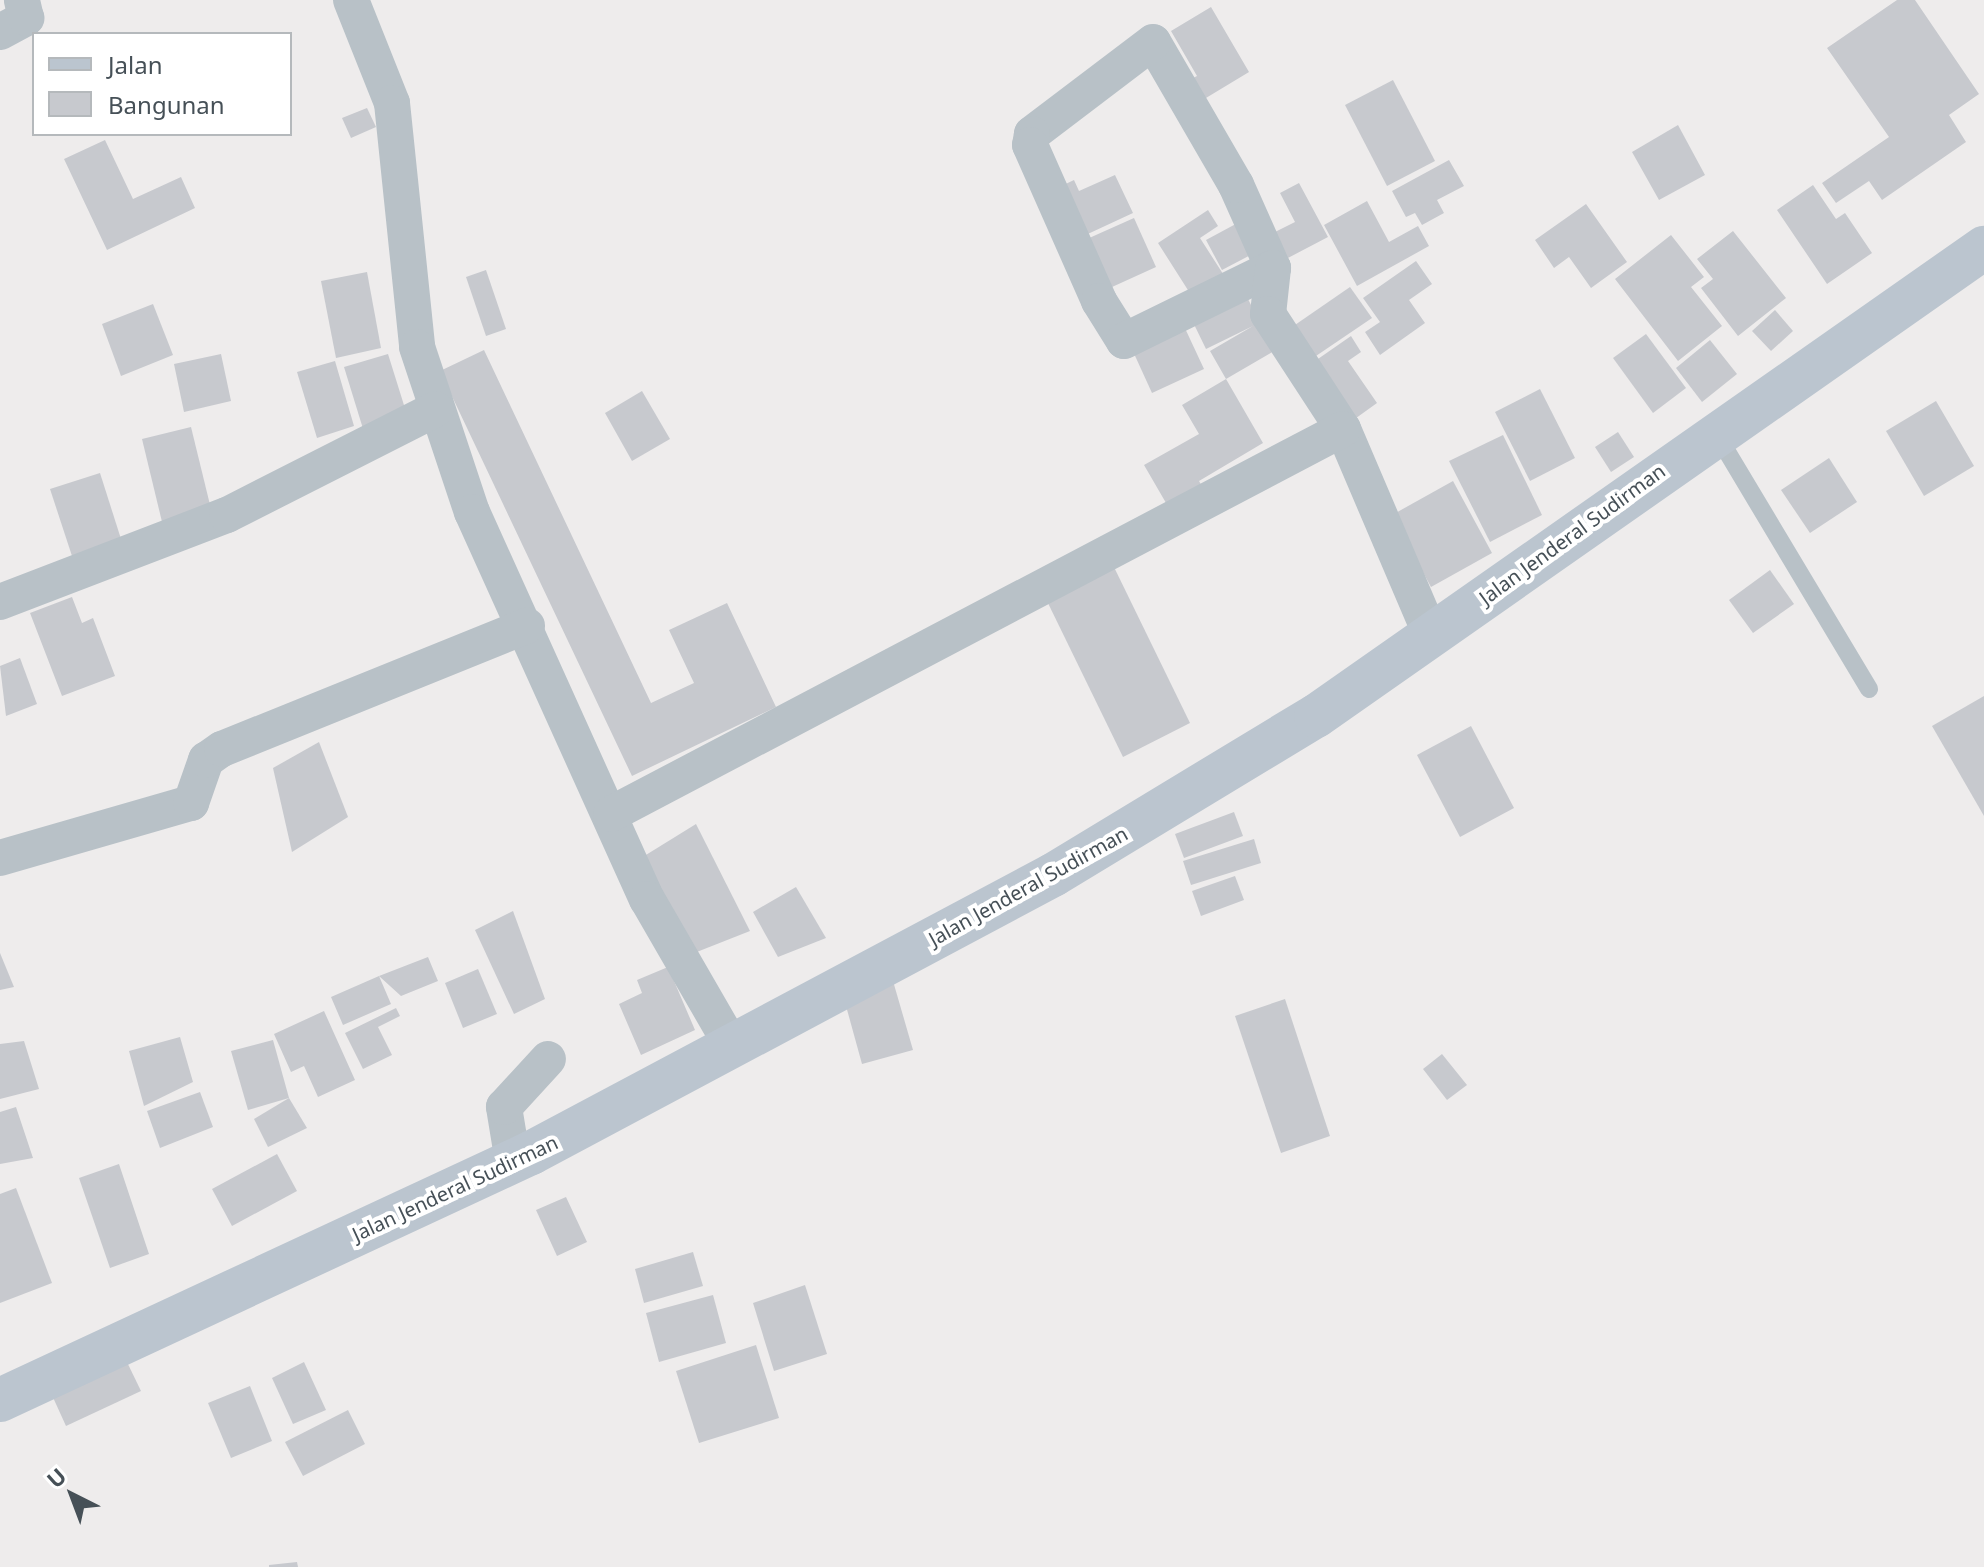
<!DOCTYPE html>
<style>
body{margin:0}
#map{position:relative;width:1984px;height:1567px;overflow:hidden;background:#eeecec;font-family:"Noto Sans",sans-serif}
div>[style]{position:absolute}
.building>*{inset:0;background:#c7c9ce}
.lane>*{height:18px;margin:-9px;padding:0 9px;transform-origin:9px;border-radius:9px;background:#b8c1c7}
.street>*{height:36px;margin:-18px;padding:0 18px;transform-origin:18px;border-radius:18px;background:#b8c1c7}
.secondary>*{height:44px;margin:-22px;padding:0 22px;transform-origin:22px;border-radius:22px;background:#bbc5cf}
span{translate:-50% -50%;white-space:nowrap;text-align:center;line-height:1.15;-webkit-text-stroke:8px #fff;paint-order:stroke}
.street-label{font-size:20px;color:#465057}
.legend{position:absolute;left:32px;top:32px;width:260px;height:104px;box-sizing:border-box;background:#fff;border:2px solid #b5b9bc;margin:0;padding:10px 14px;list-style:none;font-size:24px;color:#465057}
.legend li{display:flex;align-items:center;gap:16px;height:40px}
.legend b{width:40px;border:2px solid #b5b9bc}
.north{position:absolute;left:32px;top:1455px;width:80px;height:80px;-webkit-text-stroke:6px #fff;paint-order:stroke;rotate:318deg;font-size:22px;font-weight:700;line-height:32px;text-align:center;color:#465057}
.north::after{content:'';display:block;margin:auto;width:28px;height:36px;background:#465057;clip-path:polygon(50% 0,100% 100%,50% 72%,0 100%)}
</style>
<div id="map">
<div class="building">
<div style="clip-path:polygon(1897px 0,1915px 0,1979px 94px,1949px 115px,1966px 142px,1882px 200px,1869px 181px,1836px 203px,1822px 183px,1889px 137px,1827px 48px)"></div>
<div style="clip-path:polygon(1211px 7px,1249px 72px,1201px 101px,1189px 80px,1197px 76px,1171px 31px)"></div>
<div style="clip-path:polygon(1393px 80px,1435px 161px,1387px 186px,1345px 105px)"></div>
<div style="clip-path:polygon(367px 108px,376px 127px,351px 138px,342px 118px)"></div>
<div style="clip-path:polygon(1678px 125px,1705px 175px,1659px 200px,1632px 152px)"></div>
<div style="clip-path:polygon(105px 140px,133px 199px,181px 177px,195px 208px,107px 250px,64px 159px)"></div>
<div style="clip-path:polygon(1449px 160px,1464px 186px,1437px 200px,1444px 213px,1422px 225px,1415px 213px,1406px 217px,1392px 191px)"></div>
<div style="clip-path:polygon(1115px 175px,1133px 213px,1077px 239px,1053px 190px,1074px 180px,1079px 191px)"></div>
<div style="clip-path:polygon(1299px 183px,1328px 237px,1286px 259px,1273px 233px,1295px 222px,1280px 193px)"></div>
<div style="clip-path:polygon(1813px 185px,1836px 219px,1845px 213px,1872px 253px,1827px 284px,1777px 210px)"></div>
<div style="clip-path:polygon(1367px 201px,1389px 242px,1418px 226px,1429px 246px,1357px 286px,1324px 225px)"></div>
<div style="clip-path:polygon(1586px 204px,1627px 262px,1591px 288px,1569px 257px,1554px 268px,1535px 240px)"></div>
<div style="clip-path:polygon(1208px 210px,1218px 226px,1200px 238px,1225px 277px,1193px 298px,1158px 243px)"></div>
<div style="clip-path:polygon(1134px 218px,1156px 267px,1101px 292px,1078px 243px)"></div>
<div style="clip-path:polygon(1245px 219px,1262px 249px,1222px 270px,1206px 240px)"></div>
<div style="clip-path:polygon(1733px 231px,1786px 298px,1738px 336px,1701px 288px,1713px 279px,1697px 259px)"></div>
<div style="clip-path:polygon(1671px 235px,1704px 277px,1691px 287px,1722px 326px,1678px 361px,1615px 279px)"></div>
<div style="clip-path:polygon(1416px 261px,1432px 284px,1409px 300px,1425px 323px,1380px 355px,1365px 332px,1380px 322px,1363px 298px)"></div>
<div style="clip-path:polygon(486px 270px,506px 329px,486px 336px,466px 277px)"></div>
<div style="clip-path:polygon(367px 272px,381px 348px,336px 358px,321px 281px)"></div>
<div style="clip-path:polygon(1242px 287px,1274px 351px,1226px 379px,1210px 351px,1253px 326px,1206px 349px,1189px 314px)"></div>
<div style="clip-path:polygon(1350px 287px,1372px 318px,1313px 358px,1292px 327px)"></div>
<div style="clip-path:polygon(153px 304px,173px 355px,121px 376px,102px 324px)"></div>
<div style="clip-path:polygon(1775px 310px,1793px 331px,1771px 351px,1752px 331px)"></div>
<div style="clip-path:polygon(1183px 324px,1204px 369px,1152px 393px,1131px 347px)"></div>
<div style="clip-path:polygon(1646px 334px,1686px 388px,1653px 413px,1613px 358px)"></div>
<div style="clip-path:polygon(1351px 336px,1361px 352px,1348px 361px,1377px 403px,1345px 426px,1305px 368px)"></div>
<div style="clip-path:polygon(1710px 340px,1737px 374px,1702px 402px,1676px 368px)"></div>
<div style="clip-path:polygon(484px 350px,651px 703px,694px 683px,669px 630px,727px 603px,776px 707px,632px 776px,440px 371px)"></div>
<div style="clip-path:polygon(221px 354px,231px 401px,184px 412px,174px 364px)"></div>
<div style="clip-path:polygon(388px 354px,408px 418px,364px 432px,344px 367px)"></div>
<div style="clip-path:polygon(335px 361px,354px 426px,317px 438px,297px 372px)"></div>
<div style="clip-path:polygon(1226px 379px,1263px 443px,1199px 481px,1207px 495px,1173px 515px,1144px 465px,1199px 434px,1182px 405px)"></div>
<div style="clip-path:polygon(1540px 389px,1575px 458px,1530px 481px,1495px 412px)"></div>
<div style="clip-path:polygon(642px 391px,670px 439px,632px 461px,605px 413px)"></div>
<div style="clip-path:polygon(1936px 401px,1974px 466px,1924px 496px,1886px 431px)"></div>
<div style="clip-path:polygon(191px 427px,212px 513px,163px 526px,142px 439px)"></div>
<div style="clip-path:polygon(1618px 432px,1634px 457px,1611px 472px,1595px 447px)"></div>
<div style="clip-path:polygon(1503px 435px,1542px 515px,1490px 542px,1449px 461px)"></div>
<div style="clip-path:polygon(1829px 458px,1857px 502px,1810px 533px,1781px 490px)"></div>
<div style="clip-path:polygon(100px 473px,121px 539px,72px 556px,50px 489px)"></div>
<div style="clip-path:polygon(1453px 481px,1492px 553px,1431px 587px,1392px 515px)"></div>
<div style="clip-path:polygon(1112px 563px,1190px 723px,1123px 757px,1045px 597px)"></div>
<div style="clip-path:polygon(1770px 570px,1794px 604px,1753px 633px,1729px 600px)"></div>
<div style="clip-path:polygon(72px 597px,82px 623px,93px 618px,115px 676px,62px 696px,30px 613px)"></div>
<div style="clip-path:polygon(20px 658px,37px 704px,6px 716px,0 666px)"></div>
<div style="clip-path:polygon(1984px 696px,1984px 816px,1932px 726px)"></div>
<div style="clip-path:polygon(1471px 726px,1514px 808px,1460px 837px,1417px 755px)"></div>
<div style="clip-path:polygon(319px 742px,348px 817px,292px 852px,273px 768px)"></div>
<div style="clip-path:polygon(1234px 812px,1243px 836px,1184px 858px,1175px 834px)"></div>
<div style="clip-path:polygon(696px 824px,750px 931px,679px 959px,641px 858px)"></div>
<div style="clip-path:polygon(1254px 839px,1261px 863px,1191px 885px,1183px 861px)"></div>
<div style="clip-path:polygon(1235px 876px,1244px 900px,1201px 916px,1192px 891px)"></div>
<div style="clip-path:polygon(796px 887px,826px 938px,778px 957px,753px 912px)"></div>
<div style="clip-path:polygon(513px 911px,545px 999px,514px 1014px,475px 930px)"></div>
<div style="clip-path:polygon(0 953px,14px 987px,0 990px)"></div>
<div style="clip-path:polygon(428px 957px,438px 981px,401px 996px,379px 976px,391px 1004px,343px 1025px,331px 997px,379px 976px)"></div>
<div style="clip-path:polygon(668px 967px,695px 1030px,641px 1055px,619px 1004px,642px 993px,637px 980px)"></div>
<div style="clip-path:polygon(478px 969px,497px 1014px,463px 1028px,445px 983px)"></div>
<div style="clip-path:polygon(893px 981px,913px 1050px,862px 1064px,843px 995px)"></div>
<div style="clip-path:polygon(1285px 999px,1330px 1136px,1281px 1153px,1235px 1016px)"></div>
<div style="clip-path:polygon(396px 1008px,400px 1016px,378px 1027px,392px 1055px,363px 1069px,345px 1033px)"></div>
<div style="clip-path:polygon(324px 1011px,355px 1080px,318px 1097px,304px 1066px,291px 1072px,274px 1034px)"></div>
<div style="clip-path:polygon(180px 1037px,193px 1082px,144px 1106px,129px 1051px)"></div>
<div style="clip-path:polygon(273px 1040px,289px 1098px,248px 1110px,231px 1051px)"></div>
<div style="clip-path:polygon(24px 1041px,39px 1089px,0 1099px,0 1044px)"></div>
<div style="clip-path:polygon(1442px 1054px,1467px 1085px,1447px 1100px,1423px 1069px)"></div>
<div style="clip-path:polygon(200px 1092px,213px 1127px,160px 1148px,147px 1111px)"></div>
<div style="clip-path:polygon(289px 1098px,307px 1128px,268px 1147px,254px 1119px)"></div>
<div style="clip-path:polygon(16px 1107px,33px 1158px,0 1164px,0 1112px)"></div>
<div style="clip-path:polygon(277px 1154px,297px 1191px,232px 1226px,212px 1189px)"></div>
<div style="clip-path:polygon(119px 1164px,149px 1254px,110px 1268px,79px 1178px)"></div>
<div style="clip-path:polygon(16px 1188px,52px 1283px,0 1303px,0 1194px)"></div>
<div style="clip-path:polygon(566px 1197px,587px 1242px,557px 1256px,536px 1210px)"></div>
<div style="clip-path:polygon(693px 1252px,703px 1286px,644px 1303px,635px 1269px)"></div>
<div style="clip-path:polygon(805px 1285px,827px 1354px,774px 1371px,753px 1303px)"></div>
<div style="clip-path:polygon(713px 1295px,726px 1343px,659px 1362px,646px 1313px)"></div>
<div style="clip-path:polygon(756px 1345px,779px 1418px,699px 1443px,676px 1371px)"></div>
<div style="clip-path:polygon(125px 1358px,141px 1391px,66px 1426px,51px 1393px)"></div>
<div style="clip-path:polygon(304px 1362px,326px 1410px,293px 1424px,272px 1378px)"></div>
<div style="clip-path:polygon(250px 1386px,272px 1441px,231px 1458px,208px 1403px)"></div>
<div style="clip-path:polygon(348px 1410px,365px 1444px,303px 1476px,285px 1442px)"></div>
<div style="clip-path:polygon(297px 1562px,298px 1567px,269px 1567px,269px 1565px)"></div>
</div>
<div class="lane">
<div style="left:1717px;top:435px;width:296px;rotate:59.1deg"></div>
</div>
<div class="street">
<div style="left:351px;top:0;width:111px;rotate:68.3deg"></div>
<div style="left:392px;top:103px;width:245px;rotate:84.1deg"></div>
<div style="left:417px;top:347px;width:174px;rotate:71.6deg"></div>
<div style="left:472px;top:512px;width:425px;rotate:65.7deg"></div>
<div style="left:647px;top:899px;width:170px;rotate:60deg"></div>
<div style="left:0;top:32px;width:30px;rotate:-28deg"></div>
<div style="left:26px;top:18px;width:18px;rotate:-103deg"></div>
<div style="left:1273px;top:268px;width:91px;rotate:-114deg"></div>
<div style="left:1236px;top:185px;width:165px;rotate:-120.1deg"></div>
<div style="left:1153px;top:42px;width:152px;rotate:142.8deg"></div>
<div style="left:1032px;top:134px;width:11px;rotate:100deg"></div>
<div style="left:1030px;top:145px;width:171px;rotate:66.1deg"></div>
<div style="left:1099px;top:301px;width:47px;rotate:58deg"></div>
<div style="left:1124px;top:341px;width:166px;rotate:-26.1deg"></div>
<div style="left:1273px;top:268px;width:46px;rotate:96.2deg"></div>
<div style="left:1268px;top:314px;width:137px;rotate:56.9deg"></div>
<div style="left:1343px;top:429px;width:224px;rotate:66.9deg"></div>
<div style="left:0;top:602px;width:243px;rotate:-21deg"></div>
<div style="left:227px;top:515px;width:234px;rotate:-26.9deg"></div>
<div style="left:611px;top:814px;width:827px;rotate:-27.74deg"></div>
<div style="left:0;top:858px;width:199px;rotate:-16.1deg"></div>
<div style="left:191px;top:803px;width:46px;rotate:-70.8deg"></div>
<div style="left:206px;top:760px;width:19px;rotate:-35deg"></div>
<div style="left:222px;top:749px;width:329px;rotate:-22deg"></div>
<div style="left:513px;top:1162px;width:56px;rotate:-99.3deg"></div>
<div style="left:504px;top:1107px;width:65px;rotate:-47.5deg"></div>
</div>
<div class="secondary">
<div style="left:0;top:1400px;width:586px;rotate:-24.95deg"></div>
<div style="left:531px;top:1153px;width:591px;rotate:-28.04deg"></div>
<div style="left:1053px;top:875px;width:307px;rotate:-31.2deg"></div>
<div style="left:1316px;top:716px;width:816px;rotate:-35.02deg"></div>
</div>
<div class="street-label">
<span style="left:1572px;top:534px;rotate:-36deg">Jalan Jenderal Sudirman</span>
<span style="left:1028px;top:886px;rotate:-29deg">Jalan Jenderal Sudirman</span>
<span style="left:455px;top:1188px;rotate:-25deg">Jalan Jenderal Sudirman</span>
</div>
<ul class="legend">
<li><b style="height:10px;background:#bbc5cf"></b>Jalan</li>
<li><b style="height:22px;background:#c7c9ce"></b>Bangunan</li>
</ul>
<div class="north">U</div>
</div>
